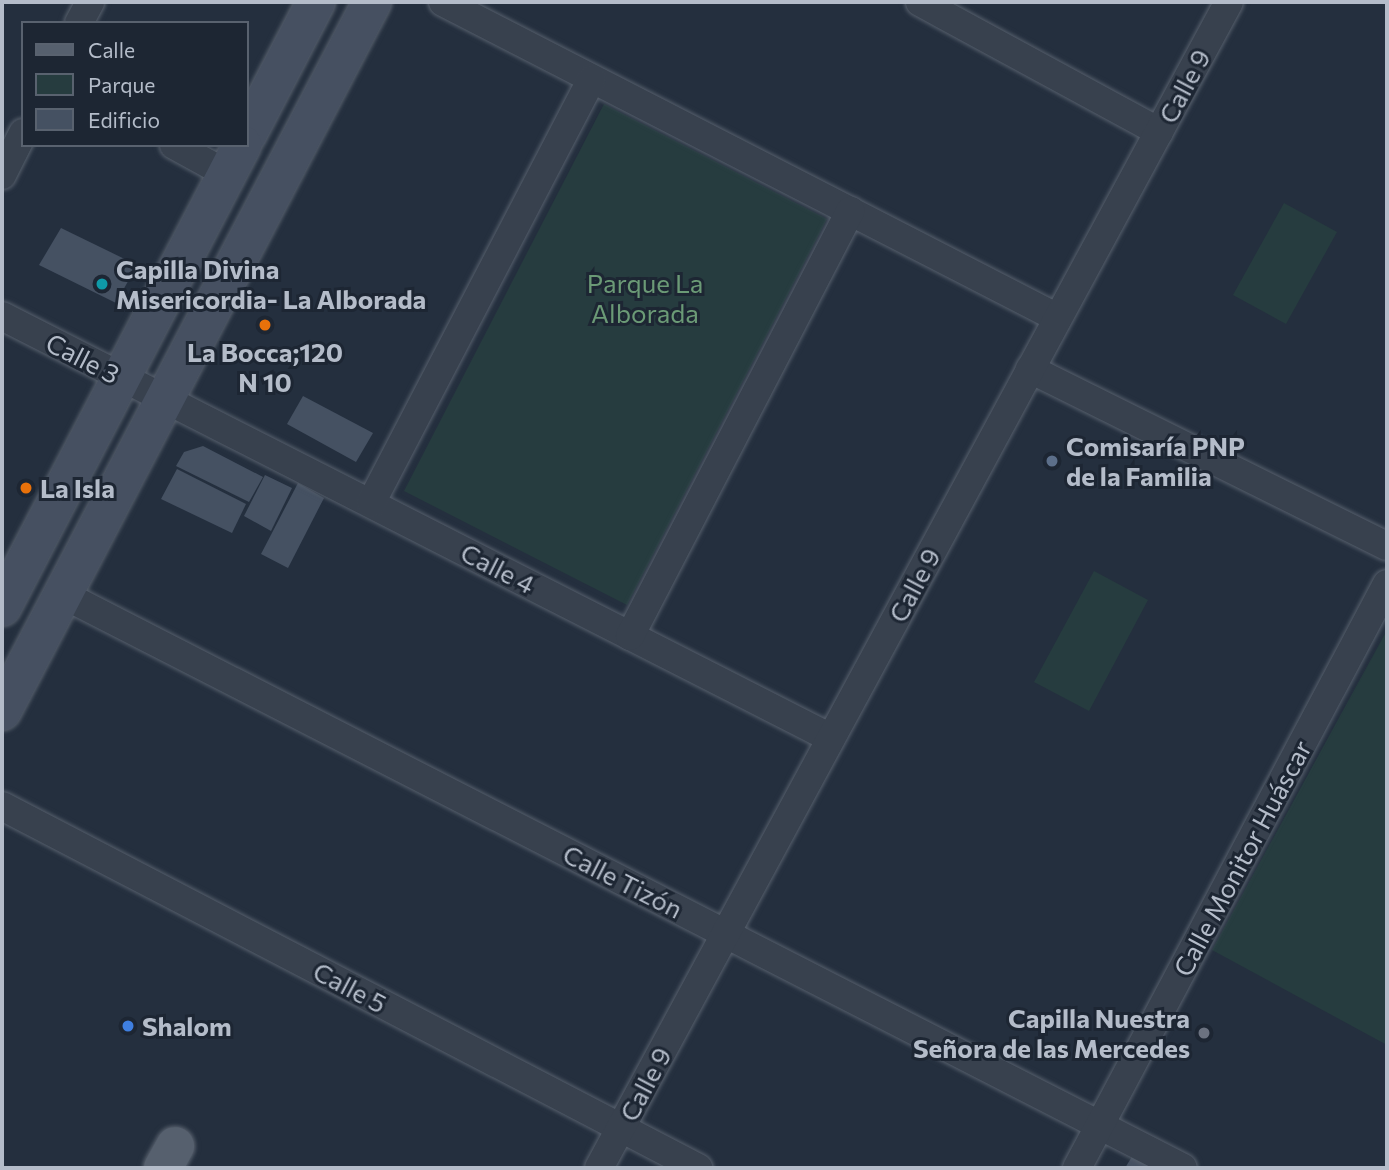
<!DOCTYPE html>
<meta charset="utf-8">
<style>
body{margin:0}
#map{position:relative;width:1389px;height:1170px;overflow:hidden;background:#242f3e;font-family:Commissioner,sans-serif}
div>[style]{position:absolute}
.green>*{inset:0;background:#263c3f}
.building>*{inset:0;background:#455162}
.roads{filter:drop-shadow(0 0 2px #565f6c) drop-shadow(0 0 2px #565f6c)}
.street>*{height:28px;margin:-14px;padding:0 14px;transform-origin:14px;border-radius:14px;background:#38414e}
.secondary>*{height:38px;margin:-19px;padding:0 19px;transform-origin:19px;border-radius:19px;background:#465061}
.primary>*{height:38px;margin:-19px;padding:0 19px;transform-origin:19px;border-radius:19px;background:#56606e}
.dots>*{width:19px;height:19px;translate:-50% -50%;box-sizing:border-box;border:4px solid #1d2633;border-radius:50%}
span{translate:-50% -50%;white-space:nowrap;text-align:center;line-height:1.15;-webkit-text-stroke:6px #1d2633;paint-order:stroke}
.street-label{font-size:26px;color:#b4bcc9}
.poi-label{font-size:26px;color:#b4bcc9;font-weight:700}
.left{translate:0 -50%;text-align:left}
.right{translate:-100% -50%;text-align:right}
.park-label{font-size:26px;color:#6b9a76}
.frame{position:absolute;inset:0;border:4px solid #b4bcc9;pointer-events:none}
.legend{position:absolute;left:21px;top:21px;width:228px;height:126px;box-sizing:border-box;background:#1d2633;border:2px solid #59626f;margin:0;padding:9px 12px;list-style:none;font-size:21px;color:#b4bcc9}
.legend li{display:flex;align-items:center;gap:14px;height:35px}
.legend b{width:35px;border:2px solid #59626f}
</style>
<div id="map">
<div class="green">
<div style="clip-path:polygon(604px 104px,827px 219px,627px 605px,404px 491px)"></div>
<div style="clip-path:polygon(1284px 203px,1337px 232px,1286px 324px,1233px 295px)"></div>
<div style="clip-path:polygon(1094px 571px,1148px 600px,1089px 711px,1034px 682px)"></div>
<div style="clip-path:polygon(1387px 630px,1387px 1045px,1212px 950px)"></div>
</div>
<div class="building">
<div style="clip-path:polygon(61px 228px,137px 265px,116px 303px,39px 265px)"></div>
<div style="clip-path:polygon(303px 396px,373px 433px,356px 462px,287px 424px)"></div>
<div style="clip-path:polygon(203px 446px,263px 477px,249px 502px,176px 466px,184px 452px)"></div>
<div style="clip-path:polygon(177px 469px,246px 504px,232px 533px,161px 499px)"></div>
<div style="clip-path:polygon(265px 475px,292px 488px,271px 531px,244px 516px)"></div>
<div style="clip-path:polygon(298px 483px,324px 498px,288px 568px,261px 554px)"></div>
<div style="clip-path:polygon(1133px 1155px,1158px 1168px,1125px 1168px)"></div>
</div>
<div class="roads">
<div class="street">
<div style="left:443px;top:2px;width:691px;rotate:27.2deg"></div>
<div style="left:920px;top:2px;width:272px;rotate:28.5deg"></div>
<div style="left:79px;top:23px;width:24px;rotate:-62deg"></div>
<div style="left:174px;top:145px;width:60px;rotate:28.7deg"></div>
<div style="left:2px;top:175px;width:47px;rotate:-63.4deg"></div>
<div style="left:2px;top:316px;width:930px;rotate:26.98deg"></div>
<div style="left:1030px;top:369px;width:398px;rotate:26.4deg"></div>
<div style="left:371px;top:503px;width:478px;rotate:-62.5deg"></div>
<div style="left:62px;top:594px;width:1259px;rotate:27.11deg"></div>
<div style="left:630px;top:636px;width:479px;rotate:-62.6deg"></div>
<div style="left:2px;top:806px;width:785px;rotate:27.48deg"></div>
<div style="left:599px;top:1168px;width:1325px;rotate:-61.62deg"></div>
<div style="left:1077px;top:1168px;width:661px;rotate:-62.04deg"></div>
</div>
<div class="secondary">
<div style="left:247px;top:135px;width:150px;rotate:-62.6deg"></div>
<div style="left:2px;top:607px;width:521px;rotate:-62.55deg"></div>
<div style="left:2px;top:711px;width:800px;rotate:-62.44deg"></div>
</div>
<div class="primary">
<div style="left:163px;top:1168px;width:25px;rotate:-61deg"></div>
</div>
</div>
<div class="dots">
<div style="left:102px;top:284px;background:#0f9aa8"></div>
<div style="left:265px;top:325px;background:#e8710a"></div>
<div style="left:1052px;top:461px;background:#5c6f8a"></div>
<div style="left:26px;top:488px;background:#e8710a"></div>
<div style="left:128px;top:1026px;background:#3f7fe0"></div>
<div style="left:1204px;top:1033px;background:#6b7280"></div>
</div>
<div class="street-label">
<span style="left:1184px;top:86px;rotate:-62deg">Calle 9</span>
<span style="left:83px;top:358px;rotate:27deg">Calle 3</span>
<span style="left:498px;top:568px;rotate:27deg">Calle 4</span>
<span style="left:914px;top:585px;rotate:-62deg">Calle 9</span>
<span style="left:1242px;top:858px;rotate:-62deg">Calle Monitor Huáscar</span>
<span style="left:623px;top:881px;rotate:27deg">Calle Tizón</span>
<span style="left:350px;top:987px;rotate:28deg">Calle 5</span>
<span style="left:645px;top:1084px;rotate:-62deg">Calle 9</span>
</div>
<div class="poi-label">
<span class="left" style="left:116px;top:284px">Capilla Divina<br>Misericordia- La Alborada</span>
<span style="left:265px;top:367px">La Bocca;120<br>N 10</span>
<span class="left" style="left:1066px;top:461px">Comisaría PNP<br>de la Familia</span>
<span class="left" style="left:40px;top:488px">La Isla</span>
<span class="right" style="left:1190px;top:1033px">Capilla Nuestra<br>Señora de las Mercedes</span>
<span class="left" style="left:142px;top:1026px">Shalom</span>
</div>
<div class="park-label">
<span style="left:645px;top:298px">Parque La<br>Alborada</span>
</div>
<div class="frame"></div>
<ul class="legend">
<li><b style="height:9px;background:#56606e"></b>Calle</li>
<li><b style="height:19px;background:#263c3f"></b>Parque</li>
<li><b style="height:19px;background:#455162"></b>Edificio</li>
</ul>
</div>
